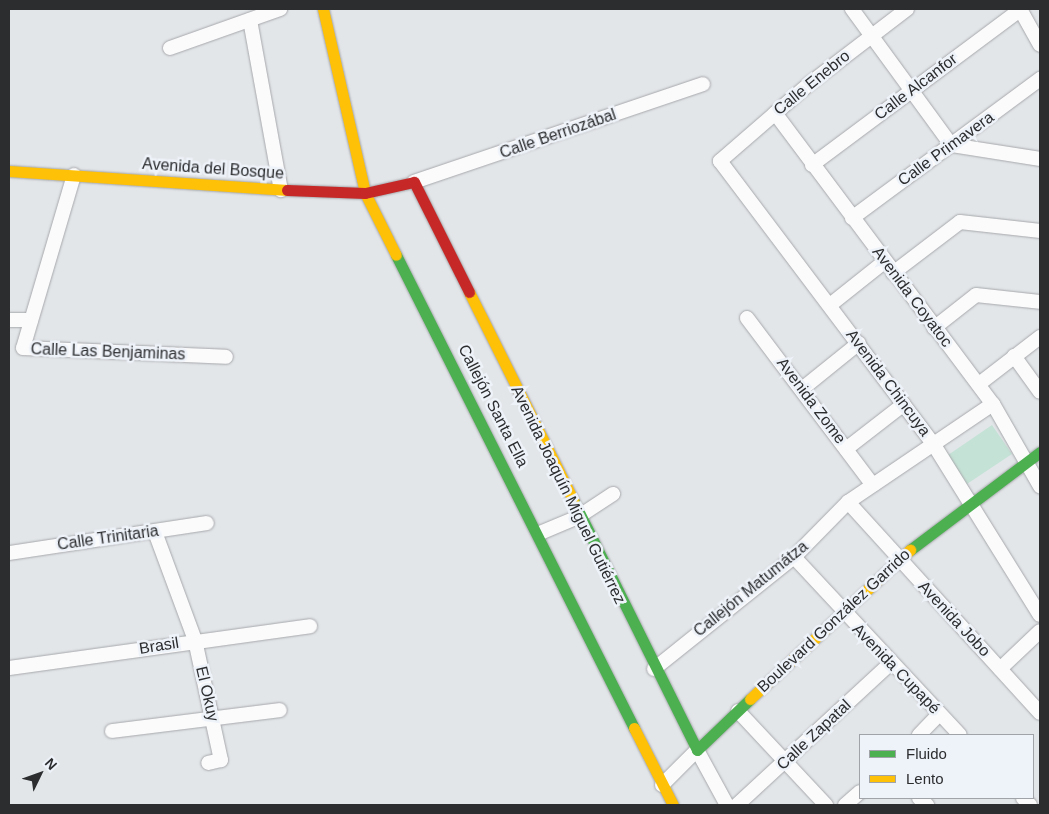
<!DOCTYPE html>
<meta charset="utf-8">
<style>
body{margin:0}
#map{position:relative;width:1049px;height:814px;overflow:hidden;background:#e3e6e9;font-family:Helvetica,sans-serif}
div>[style]{position:absolute}
.green>*{inset:0;background:#c5e2d6}
.roads{filter:drop-shadow(0 0 1px #a6a8ab) drop-shadow(0 0 1px #a6a8ab)}
.street>*{height:14px;margin:-7px;padding:0 7px;transform-origin:7px;border-radius:7px;background:#fbfbfc}
.fast>*{height:11px;margin:-5.5px;padding:0 5.5px;transform-origin:5.5px;border-radius:5.5px;background:#4caf50}
.slow>*{height:11px;margin:-5.5px;padding:0 5.5px;transform-origin:5.5px;border-radius:5.5px;background:#ffc107}
.jam>*{height:11px;margin:-5.5px;padding:0 5.5px;transform-origin:5.5px;border-radius:5.5px;background:#c62828}
span{translate:-50% -50%;white-space:nowrap;text-align:center;line-height:1.15;-webkit-text-stroke:5px #eef2f9;paint-order:stroke}
.street-label{font-size:16px;color:#2b2d2f}
.frame{position:absolute;inset:0;border:10px solid #2b2d2f;pointer-events:none}
.legend{position:absolute;left:859px;top:734px;width:175px;height:65px;box-sizing:border-box;background:#eef2f9;border:1px solid #a0a3a8;margin:0;padding:6px 9px;list-style:none;font-size:15px;color:#2b2d2f}
.legend li{display:flex;align-items:center;gap:10px;height:25px}
.legend b{width:25px;border:1px solid #a0a3a8}
.north{position:absolute;left:15px;top:749px;width:50px;height:50px;-webkit-text-stroke:4px #eef2f9;paint-order:stroke;rotate:48deg;font-size:14px;font-weight:700;line-height:20px;text-align:center;color:#2b2d2f}
.north::after{content:'';display:block;margin:auto;width:18px;height:22px;background:#2b2d2f;clip-path:polygon(50% 0,100% 100%,50% 72%,0 100%)}
</style>
<div id="map">
<div class="green">
<div style="clip-path:polygon(992px 425px,1012px 454px,967px 484px,948px 455px)"></div>
</div>
<div class="roads">
<div class="street">
<div style="left:852px;top:9px;width:168px;rotate:53.9deg"></div>
<div style="left:951px;top:145px;width:90px;rotate:8.9deg"></div>
<div style="left:907px;top:9px;width:123px;rotate:142.6deg"></div>
<div style="left:809px;top:84px;width:118px;rotate:139.1deg"></div>
<div style="left:720px;top:161px;width:356px;rotate:53deg"></div>
<div style="left:934px;top:445px;width:200px;rotate:58.1deg"></div>
<div style="left:1020px;top:9px;width:41px;rotate:60.9deg"></div>
<div style="left:250px;top:20px;width:173px;rotate:79.7deg"></div>
<div style="left:170px;top:48px;width:117px;rotate:-19.5deg"></div>
<div style="left:775px;top:113px;width:364px;rotate:53.2deg"></div>
<div style="left:993px;top:404px;width:95px;rotate:60.2deg"></div>
<div style="left:812px;top:165px;width:259px;rotate:-36.7deg"></div>
<div style="left:74px;top:175px;width:180px;rotate:106.4deg"></div>
<div style="left:23px;top:348px;width:203px;rotate:2.5deg"></div>
<div style="left:414px;top:182px;width:305px;rotate:-18.7deg"></div>
<div style="left:852px;top:218px;width:234px;rotate:-36.5deg"></div>
<div style="left:893px;top:273px;width:84px;rotate:-37.3deg"></div>
<div style="left:960px;top:222px;width:81px;rotate:6.4deg"></div>
<div style="left:830px;top:305px;width:69px;rotate:-38.5deg"></div>
<div style="left:747px;top:318px;width:209px;rotate:53deg"></div>
<div style="left:9px;top:320px;width:22px"></div>
<div style="left:934px;top:328px;width:53px;rotate:-38.2deg"></div>
<div style="left:976px;top:295px;width:64px;rotate:6.2deg"></div>
<div style="left:1014px;top:356px;width:44px;rotate:54.2deg"></div>
<div style="left:979px;top:384px;width:77px;rotate:-37.6deg"></div>
<div style="left:802px;top:389px;width:73px;rotate:-38.9deg"></div>
<div style="left:846px;top:449px;width:73px;rotate:-37.8deg"></div>
<div style="left:848px;top:502px;width:285px;rotate:47.7deg"></div>
<div style="left:155px;top:532px;width:115px;rotate:69.7deg"></div>
<div style="left:195px;top:640px;width:123px;rotate:77.8deg"></div>
<div style="left:221px;top:760px;width:13px;rotate:167deg"></div>
<div style="left:540px;top:533px;width:41px;rotate:-22.8deg"></div>
<div style="left:578px;top:517px;width:42px;rotate:-33.3deg"></div>
<div style="left:9px;top:553px;width:200px;rotate:-8.6deg"></div>
<div style="left:794px;top:557px;width:243px;rotate:47deg"></div>
<div style="left:9px;top:668px;width:304px;rotate:-7.9deg"></div>
<div style="left:654px;top:669px;width:179px;rotate:-38.7deg"></div>
<div style="left:794px;top:557px;width:77px;rotate:-45.5deg"></div>
<div style="left:848px;top:502px;width:175px;rotate:-34.1deg"></div>
<div style="left:1000px;top:669px;width:55px;rotate:-43.5deg"></div>
<div style="left:738px;top:711px;width:129px;rotate:46.9deg"></div>
<div style="left:112px;top:731px;width:169px;rotate:-7.1deg"></div>
<div style="left:919px;top:735px;width:29px;rotate:-46deg"></div>
<div style="left:662px;top:785px;width:49px;rotate:-45deg"></div>
<div style="left:697px;top:750px;width:63px;rotate:61.4deg"></div>
<div style="left:919px;top:798px;width:11px;rotate:41deg"></div>
<div style="left:1023px;top:798px;width:10px;rotate:45deg"></div>
<div style="left:737px;top:805px;width:208px;rotate:-42.7deg"></div>
<div style="left:845px;top:805px;width:20px;rotate:-41deg"></div>
</div>
<div class="fast">
<div style="left:396px;top:255px;width:530px;rotate:63.29deg"></div>
<div style="left:573px;top:500px;width:279px;rotate:63.6deg"></div>
<div style="left:697px;top:750px;width:74px;rotate:-43.9deg"></div>
<div style="left:910px;top:550px;width:163px;rotate:-37deg"></div>
</div>
<div class="slow">
<div style="left:323px;top:9px;width:189px;rotate:77.1deg"></div>
<div style="left:365px;top:193px;width:69px;rotate:63.4deg"></div>
<div style="left:9px;top:171px;width:279px;rotate:3.9deg"></div>
<div style="left:469px;top:292px;width:233px;rotate:63.4deg"></div>
<div style="left:750px;top:699px;width:219px;rotate:-43deg"></div>
<div style="left:634px;top:728px;width:86px;rotate:63.1deg"></div>
</div>
<div class="jam">
<div style="left:287px;top:190px;width:78px;rotate:2.2deg"></div>
<div style="left:365px;top:193px;width:50px;rotate:-12.7deg"></div>
<div style="left:414px;top:182px;width:123px;rotate:63.4deg"></div>
</div>
</div>
<div class="street-label">
<span style="left:812px;top:83px;rotate:-39deg">Calle Enebro</span>
<span style="left:916px;top:87px;rotate:-37deg">Calle Alcanfor</span>
<span style="left:558px;top:134px;rotate:-19deg">Calle Berriozábal</span>
<span style="left:946px;top:149px;rotate:-36deg">Calle Primavera</span>
<span style="left:213px;top:169px;rotate:4deg">Avenida del Bosque</span>
<span style="left:912px;top:297px;rotate:53deg">Avenida Coyatoc</span>
<span style="left:108px;top:352px;rotate:2deg">Calle Las Benjaminas</span>
<span style="left:888px;top:383px;rotate:53deg">Avenida Chincuya</span>
<span style="left:811px;top:401px;rotate:53deg">Avenida Zome</span>
<span style="left:493px;top:406px;rotate:63deg">Callejón Santa Ella</span>
<span style="left:568px;top:495px;rotate:64deg">Avenida Joaquín Miguel Gutiérrez</span>
<span style="left:108px;top:538px;rotate:-8deg">Calle Trinitaria</span>
<span style="left:751px;top:589px;rotate:-39deg">Callejón Matumátza</span>
<span style="left:954px;top:619px;rotate:47deg">Avenida Jobo</span>
<span style="left:834px;top:621px;rotate:-43deg">Boulevard González Garrido</span>
<span style="left:159px;top:646px;rotate:-9deg">Brasil</span>
<span style="left:896px;top:669px;rotate:46deg">Avenida Cupapé</span>
<span style="left:207px;top:694px;rotate:77deg">El Okuy</span>
<span style="left:814px;top:735px;rotate:-43deg">Calle Zapatal</span>
</div>
<div class="frame"></div>
<ul class="legend">
<li><b style="height:6px;background:#4caf50"></b>Fluido</li>
<li><b style="height:6px;background:#ffc107"></b>Lento</li>
</ul>
<div class="north">N</div>
</div>
